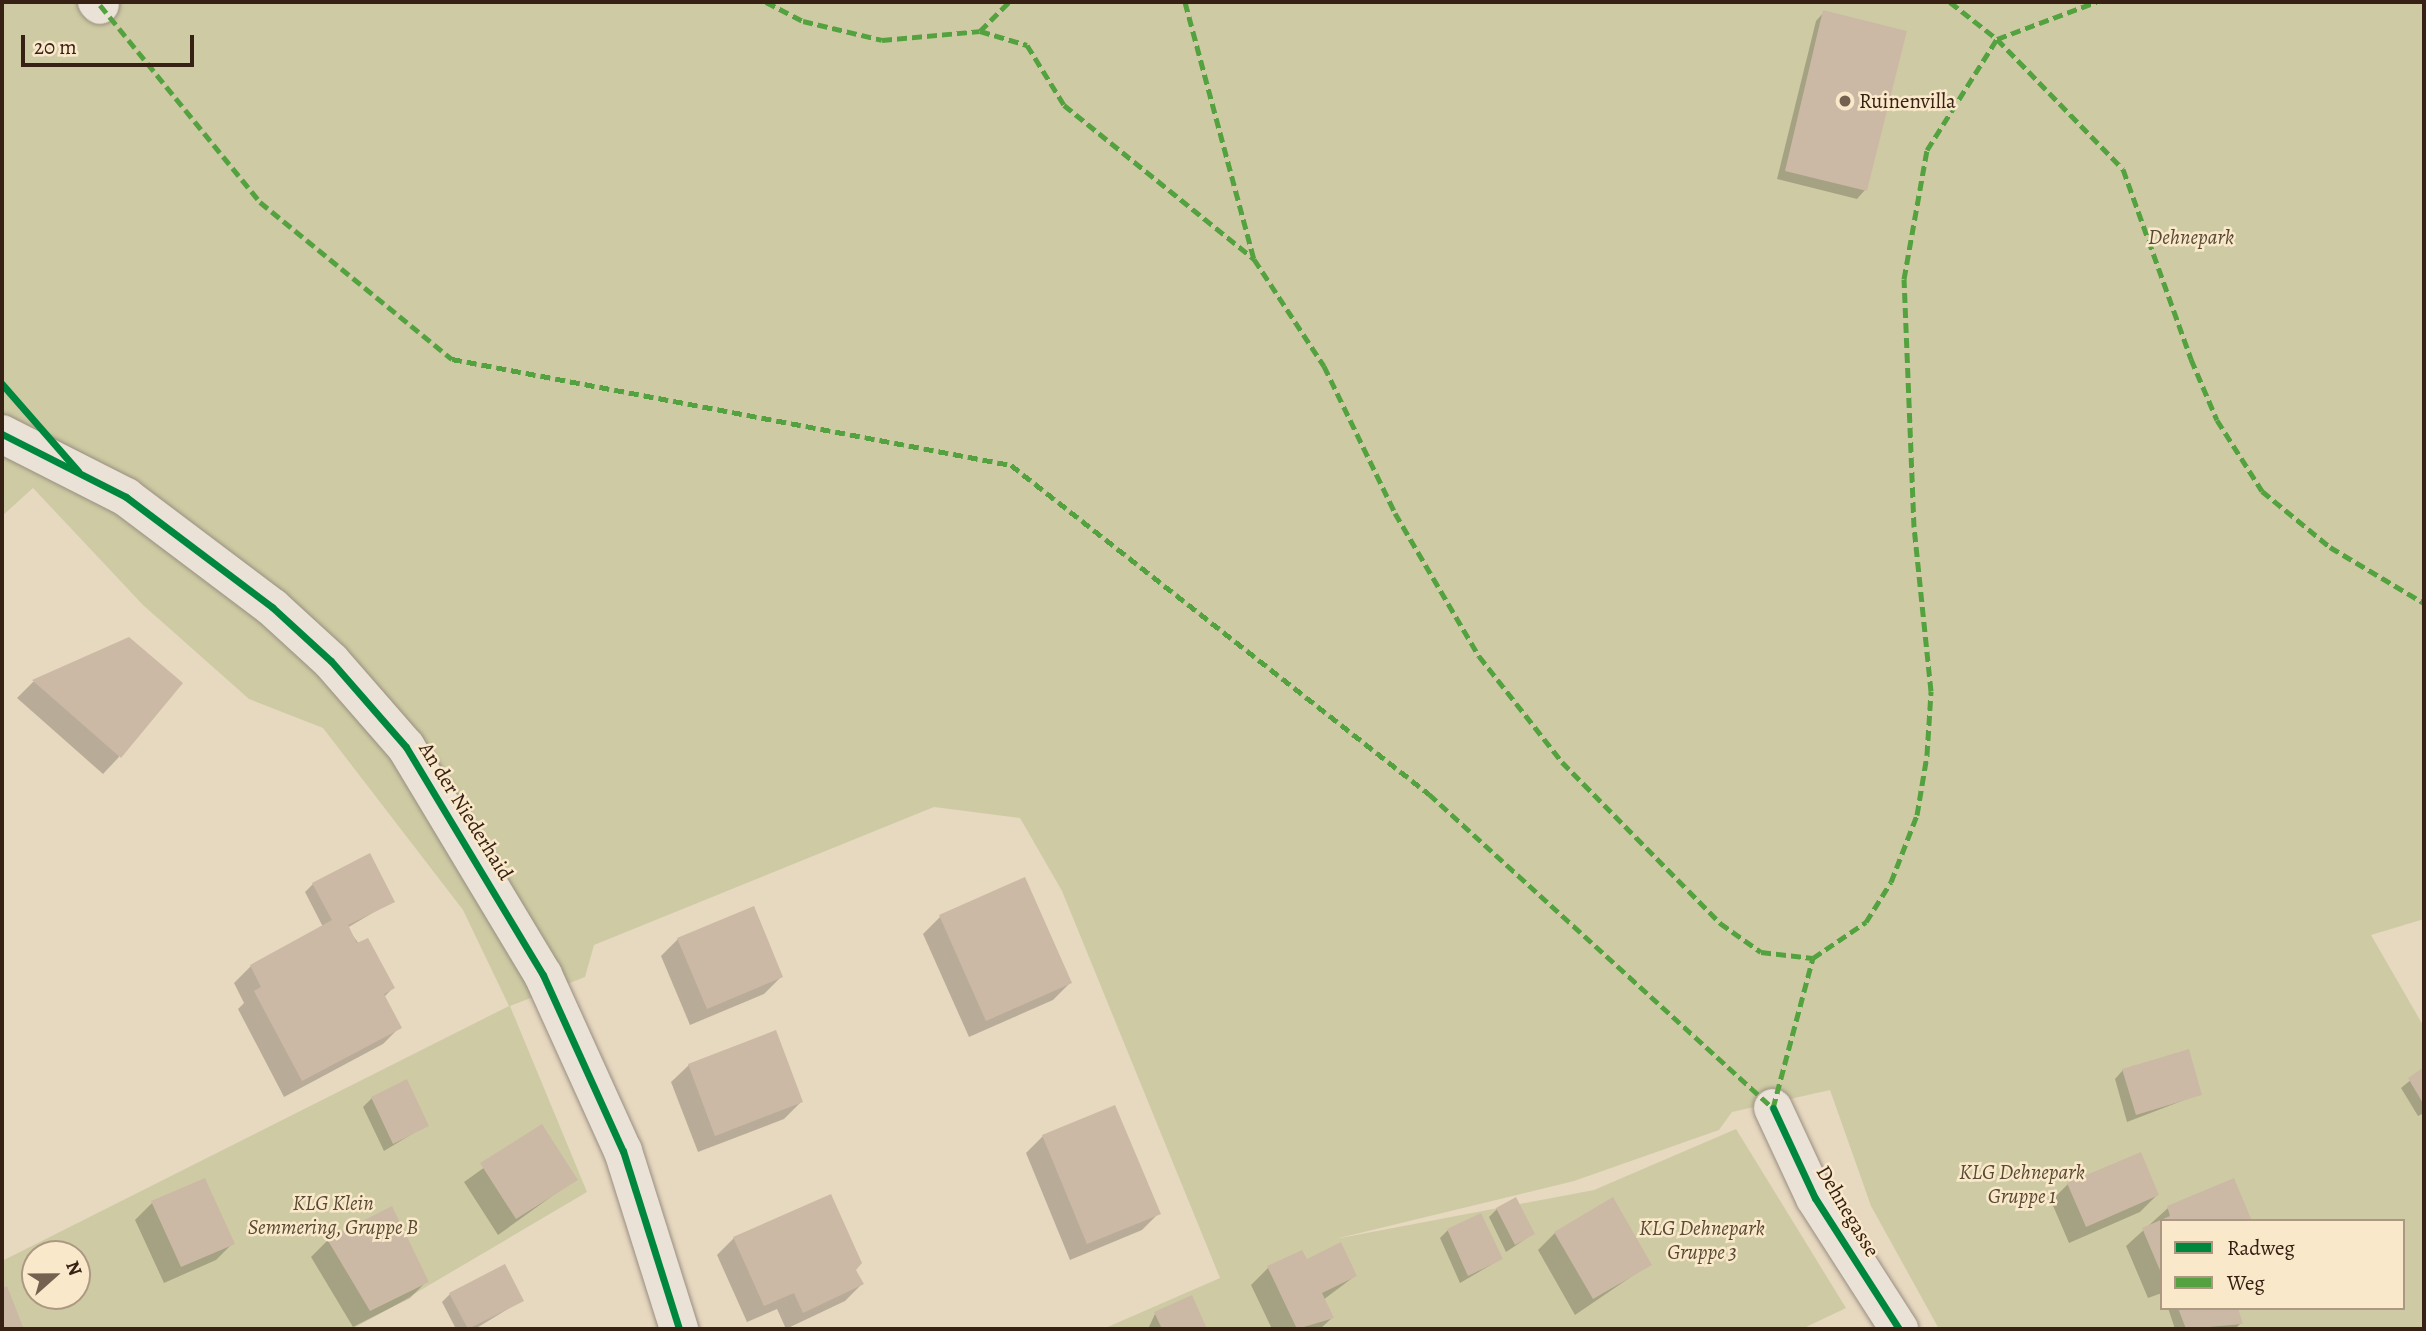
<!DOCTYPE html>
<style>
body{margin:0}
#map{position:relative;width:2426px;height:1331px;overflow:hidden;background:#e7d8c0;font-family:Alegreya,serif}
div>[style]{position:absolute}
.green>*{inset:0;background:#cecba4}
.shadow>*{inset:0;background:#0003}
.building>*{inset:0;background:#ccb9a5}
.roads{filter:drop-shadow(0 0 2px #998e7f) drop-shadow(0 0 2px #998e7f)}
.minor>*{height:38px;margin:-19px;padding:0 19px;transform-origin:19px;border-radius:19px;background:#eae2d6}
.quiet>*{height:5px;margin-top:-2.5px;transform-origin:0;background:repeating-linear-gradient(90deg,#53a23f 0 10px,transparent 0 15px)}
.cycleway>*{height:7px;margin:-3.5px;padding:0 3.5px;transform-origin:3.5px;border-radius:3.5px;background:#00873e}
.dots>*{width:19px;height:19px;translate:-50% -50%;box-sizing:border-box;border:4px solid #fae8cb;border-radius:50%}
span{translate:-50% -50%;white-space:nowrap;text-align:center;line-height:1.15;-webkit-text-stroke:5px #fae8cb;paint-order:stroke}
.poi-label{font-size:21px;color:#372114}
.left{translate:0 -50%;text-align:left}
.park-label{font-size:21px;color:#584932;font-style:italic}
.street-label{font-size:21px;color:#372114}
.frame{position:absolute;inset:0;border:4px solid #372114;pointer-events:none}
.legend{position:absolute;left:2160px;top:1219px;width:245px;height:91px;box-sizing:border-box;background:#fae8cb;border:2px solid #ac9882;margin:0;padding:9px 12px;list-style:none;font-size:21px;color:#372114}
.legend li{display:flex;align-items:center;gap:14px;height:35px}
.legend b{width:35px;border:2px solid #ac9882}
.north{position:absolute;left:21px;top:1240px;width:70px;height:70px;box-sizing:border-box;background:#fae8cb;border:2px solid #ac9882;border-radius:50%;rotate:69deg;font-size:19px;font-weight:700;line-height:28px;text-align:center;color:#372114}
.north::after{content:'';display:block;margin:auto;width:24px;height:32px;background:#756150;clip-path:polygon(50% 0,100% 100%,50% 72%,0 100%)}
.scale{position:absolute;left:21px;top:35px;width:173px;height:32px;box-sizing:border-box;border:4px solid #372114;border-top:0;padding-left:9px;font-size:21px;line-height:24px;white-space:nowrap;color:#372114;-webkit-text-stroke:5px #fae8cb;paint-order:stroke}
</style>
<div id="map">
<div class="green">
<div style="clip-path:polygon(evenodd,2px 2px,2424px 2px,2424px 919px,2371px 935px,2424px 1027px,2424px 1329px,1939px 1329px,1871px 1206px,1830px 1090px,1732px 1112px,1719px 1130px,1574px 1181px,1335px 1239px,1594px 1190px,1736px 1129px,1846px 1308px,1802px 1329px,1103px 1329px,1220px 1278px,1062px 891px,1020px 818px,934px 807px,594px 945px,585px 977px,510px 1006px,587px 1192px,392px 1307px,352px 1329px,2px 1329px,2px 1261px,509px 1006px,463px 910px,323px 728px,249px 699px,143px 605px,33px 488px,2px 516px,2px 2px,2162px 1221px,2403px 1221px,2403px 1308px,2162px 1308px,2162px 1221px,2px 2px,35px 1254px,77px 1254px,77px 1296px,35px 1296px,35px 1254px)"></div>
</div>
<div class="shadow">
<div style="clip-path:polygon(1824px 12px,1865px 190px,1857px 199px,1777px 179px,1816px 21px)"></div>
<div style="clip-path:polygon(129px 639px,119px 757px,103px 774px,17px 698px,33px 682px)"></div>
<div style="clip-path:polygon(313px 884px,393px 901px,347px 928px,393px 988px,384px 997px,400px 1027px,383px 1044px,284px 1097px,238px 1009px,244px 1003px,234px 983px,251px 966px,323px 927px,305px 892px)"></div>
<div style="clip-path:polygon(940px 917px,1070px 983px,1053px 1000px,969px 1037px,923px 934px)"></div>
<div style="clip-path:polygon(678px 939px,781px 977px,764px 994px,690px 1025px,661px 956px)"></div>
<div style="clip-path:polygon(689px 1065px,801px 1102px,784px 1119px,698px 1152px,671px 1082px)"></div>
<div style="clip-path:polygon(2424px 1069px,2424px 1113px,2418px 1116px,2401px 1088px)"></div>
<div style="clip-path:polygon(2123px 1070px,2200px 1094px,2127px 1122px,2115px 1079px)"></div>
<div style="clip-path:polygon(372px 1098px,427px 1125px,384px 1151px,363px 1107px)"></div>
<div style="clip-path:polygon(542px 1126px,576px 1179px,498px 1235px,464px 1182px)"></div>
<div style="clip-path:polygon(1043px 1136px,1159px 1213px,1142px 1230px,1070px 1260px,1026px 1153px)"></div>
<div style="clip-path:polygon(2234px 1181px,2162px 1221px,2162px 1293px,2148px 1298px,2126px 1246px,2168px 1208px)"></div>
<div style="clip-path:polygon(2068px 1184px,2157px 1195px,2140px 1212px,2069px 1243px,2051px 1201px)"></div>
<div style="clip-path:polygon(152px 1203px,233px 1243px,216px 1260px,164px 1283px,135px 1220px)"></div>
<div style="clip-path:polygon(1497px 1209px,1533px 1234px,1506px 1252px,1489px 1217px)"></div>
<div style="clip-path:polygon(1448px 1230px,1501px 1259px,1460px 1283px,1440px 1238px)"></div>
<div style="clip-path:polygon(1555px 1233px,1650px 1264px,1575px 1315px,1538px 1250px)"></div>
<div style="clip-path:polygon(734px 1238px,853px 1270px,862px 1284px,845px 1301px,786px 1329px,777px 1309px,747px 1322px,717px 1255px)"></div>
<div style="clip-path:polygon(328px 1240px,427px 1281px,410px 1298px,353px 1327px,311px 1257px)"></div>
<div style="clip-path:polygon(1306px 1261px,1355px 1276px,1323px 1300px,1332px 1318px,1320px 1329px,1272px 1329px,1251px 1285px,1268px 1268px)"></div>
<div style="clip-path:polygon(450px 1294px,521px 1301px,475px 1329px,456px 1329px,442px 1302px)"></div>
<div style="clip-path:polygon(1191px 1297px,1205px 1329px,1148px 1329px,1155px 1314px)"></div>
<div style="clip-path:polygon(2168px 1308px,2236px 1308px,2241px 1323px,2235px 1329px,2175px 1329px)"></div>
</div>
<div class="building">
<div style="clip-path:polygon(1823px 10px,1907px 31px,1867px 191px,1785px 171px)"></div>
<div style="clip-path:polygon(129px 637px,183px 683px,121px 758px,32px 680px)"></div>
<div style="clip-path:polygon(370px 853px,395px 902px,348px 925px,357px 943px,368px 938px,395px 988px,384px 994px,402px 1028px,302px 1081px,254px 991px,261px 987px,250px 965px,332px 920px,312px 883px)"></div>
<div style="clip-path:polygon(1025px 877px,1072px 983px,986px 1021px,939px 915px)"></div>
<div style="clip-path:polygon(754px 906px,783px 977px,707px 1009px,677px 938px)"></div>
<div style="clip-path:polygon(776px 1030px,803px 1102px,715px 1136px,688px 1064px)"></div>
<div style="clip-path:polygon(2189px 1049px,2202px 1095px,2136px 1115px,2122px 1069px)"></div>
<div style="clip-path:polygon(2424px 1067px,2424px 1105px,2408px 1078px)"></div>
<div style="clip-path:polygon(407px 1079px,429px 1126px,393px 1144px,371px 1097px)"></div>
<div style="clip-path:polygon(1115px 1105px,1161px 1214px,1087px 1244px,1042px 1135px)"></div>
<div style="clip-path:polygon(542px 1124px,578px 1180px,516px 1219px,480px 1163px)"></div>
<div style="clip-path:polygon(2141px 1152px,2159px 1195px,2086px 1227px,2067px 1183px)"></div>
<div style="clip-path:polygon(205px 1178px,235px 1244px,181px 1267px,151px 1201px)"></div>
<div style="clip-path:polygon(2234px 1178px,2252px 1221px,2162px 1221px,2162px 1275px,2142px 1228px,2170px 1216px,2167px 1206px)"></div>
<div style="clip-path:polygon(831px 1194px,862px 1263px,856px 1270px,864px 1284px,803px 1313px,794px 1293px,764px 1306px,733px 1237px)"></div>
<div style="clip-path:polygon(1516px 1197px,1535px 1234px,1515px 1245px,1496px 1208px)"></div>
<div style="clip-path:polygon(1613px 1197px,1652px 1265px,1593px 1299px,1554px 1232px)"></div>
<div style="clip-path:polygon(392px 1206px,429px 1282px,370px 1311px,327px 1239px)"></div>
<div style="clip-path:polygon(1481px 1213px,1503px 1259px,1468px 1276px,1447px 1229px)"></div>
<div style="clip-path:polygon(1341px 1242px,1357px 1276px,1322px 1293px,1334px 1318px,1297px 1329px,1267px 1266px,1302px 1250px,1307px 1259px)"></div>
<div style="clip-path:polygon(505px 1264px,524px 1301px,468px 1329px,449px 1293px)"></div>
<div style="clip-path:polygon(7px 1286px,24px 1329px,2px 1329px,2px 1288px)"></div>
<div style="clip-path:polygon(1192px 1295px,1207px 1329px,1162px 1329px,1154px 1312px)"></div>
<div style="clip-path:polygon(2178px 1308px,2238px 1308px,2243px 1324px,2186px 1329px)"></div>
</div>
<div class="roads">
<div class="minor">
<div style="left:97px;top:2px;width:4px;rotate:45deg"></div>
<div style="left:2px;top:434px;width:139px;rotate:26.9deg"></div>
<div style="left:126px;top:497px;width:183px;rotate:37deg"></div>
<div style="left:272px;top:607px;width:80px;rotate:42.5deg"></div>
<div style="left:331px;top:661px;width:114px;rotate:48.9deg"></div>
<div style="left:406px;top:747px;width:266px;rotate:59deg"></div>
<div style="left:543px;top:975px;width:193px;rotate:65.6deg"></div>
<div style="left:623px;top:1151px;width:187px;rotate:72.5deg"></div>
<div style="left:1773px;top:1108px;width:99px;rotate:65deg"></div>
<div style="left:1815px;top:1198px;width:156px;rotate:57.3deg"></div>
</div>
</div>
<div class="quiet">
<div style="left:766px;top:2px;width:42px;rotate:27.2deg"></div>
<div style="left:803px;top:21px;width:81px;rotate:13.5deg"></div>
<div style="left:882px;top:40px;width:98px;rotate:-5.2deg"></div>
<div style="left:980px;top:31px;width:49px;rotate:16.6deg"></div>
<div style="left:1027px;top:45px;width:70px;rotate:58.3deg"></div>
<div style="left:1064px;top:105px;width:245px;rotate:39deg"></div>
<div style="left:1254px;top:259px;width:128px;rotate:56.8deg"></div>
<div style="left:1324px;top:366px;width:163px;rotate:64.2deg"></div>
<div style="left:1395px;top:513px;width:166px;rotate:59.6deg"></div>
<div style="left:1479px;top:656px;width:135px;rotate:51.9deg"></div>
<div style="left:1562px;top:762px;width:226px;rotate:45.5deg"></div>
<div style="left:1720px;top:923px;width:50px;rotate:35.3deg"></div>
<div style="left:1761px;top:952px;width:52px;rotate:6.6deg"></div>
<div style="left:1813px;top:958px;width:64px;rotate:-34.2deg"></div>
<div style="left:1866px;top:922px;width:47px;rotate:-58deg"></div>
<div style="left:1891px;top:882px;width:72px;rotate:-68.8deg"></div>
<div style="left:1917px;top:815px;width:61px;rotate:-80.5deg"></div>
<div style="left:1927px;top:755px;width:64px;rotate:-86.4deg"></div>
<div style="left:1931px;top:691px;width:165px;rotate:-95.9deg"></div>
<div style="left:1914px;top:527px;width:248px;rotate:-92.3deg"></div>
<div style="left:1904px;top:279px;width:131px;rotate:-79.9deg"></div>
<div style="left:1927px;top:150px;width:131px;rotate:-57.8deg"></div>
<div style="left:1997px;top:39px;width:106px;rotate:-20.5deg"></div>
<div style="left:1185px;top:2px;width:266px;rotate:75deg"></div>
<div style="left:1950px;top:2px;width:60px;rotate:38.2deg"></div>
<div style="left:1997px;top:39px;width:181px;rotate:45.9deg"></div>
<div style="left:2123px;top:169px;width:202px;rotate:70.3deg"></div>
<div style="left:2191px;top:359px;width:66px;rotate:66.9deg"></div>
<div style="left:2217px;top:420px;width:84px;rotate:57.6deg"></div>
<div style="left:2262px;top:491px;width:88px;rotate:39.5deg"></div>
<div style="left:2330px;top:547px;width:109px;rotate:30.8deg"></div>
<div style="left:100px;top:5px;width:254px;rotate:50.9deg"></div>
<div style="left:260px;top:202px;width:248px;rotate:39.3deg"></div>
<div style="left:452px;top:359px;width:569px;rotate:10.74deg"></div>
<div style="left:1011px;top:465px;width:532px;rotate:38.21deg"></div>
<div style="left:1429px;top:794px;width:466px;rotate:42.4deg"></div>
<div style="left:1773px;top:1108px;width:155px;rotate:-75.1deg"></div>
<div style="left:980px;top:31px;width:41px;rotate:-45deg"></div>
</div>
<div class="cycleway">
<div style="left:2px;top:384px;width:116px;rotate:48.9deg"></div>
<div style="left:2px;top:434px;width:139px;rotate:26.9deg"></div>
<div style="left:126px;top:497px;width:183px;rotate:37deg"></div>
<div style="left:272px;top:607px;width:80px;rotate:42.5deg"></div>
<div style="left:331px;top:661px;width:114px;rotate:48.9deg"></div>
<div style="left:406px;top:747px;width:266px;rotate:59deg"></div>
<div style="left:543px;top:975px;width:193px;rotate:65.6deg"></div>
<div style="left:623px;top:1151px;width:187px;rotate:72.5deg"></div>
<div style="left:1773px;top:1108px;width:99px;rotate:65deg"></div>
<div style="left:1815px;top:1198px;width:156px;rotate:57.3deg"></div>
</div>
<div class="dots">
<div style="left:1845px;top:101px;background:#756150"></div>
</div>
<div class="poi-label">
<span class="left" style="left:1859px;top:101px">Ruinenvilla</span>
</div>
<div class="park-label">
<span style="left:2191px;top:237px">Dehnepark</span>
<span style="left:2022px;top:1184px">KLG Dehnepark<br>Gruppe 1</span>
<span style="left:333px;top:1215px">KLG Klein<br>Semmering, Gruppe B</span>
<span style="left:1702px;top:1240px">KLG Dehnepark<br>Gruppe 3</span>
</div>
<div class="street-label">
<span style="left:466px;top:811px;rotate:58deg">An der Niederhaid</span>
<span style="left:1848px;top:1211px;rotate:59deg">Dehnegasse</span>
</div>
<div class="frame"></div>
<ul class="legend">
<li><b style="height:9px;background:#00873e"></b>Radweg</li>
<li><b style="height:9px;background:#53a23f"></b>Weg</li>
</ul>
<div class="north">N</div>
<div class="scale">20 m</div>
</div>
